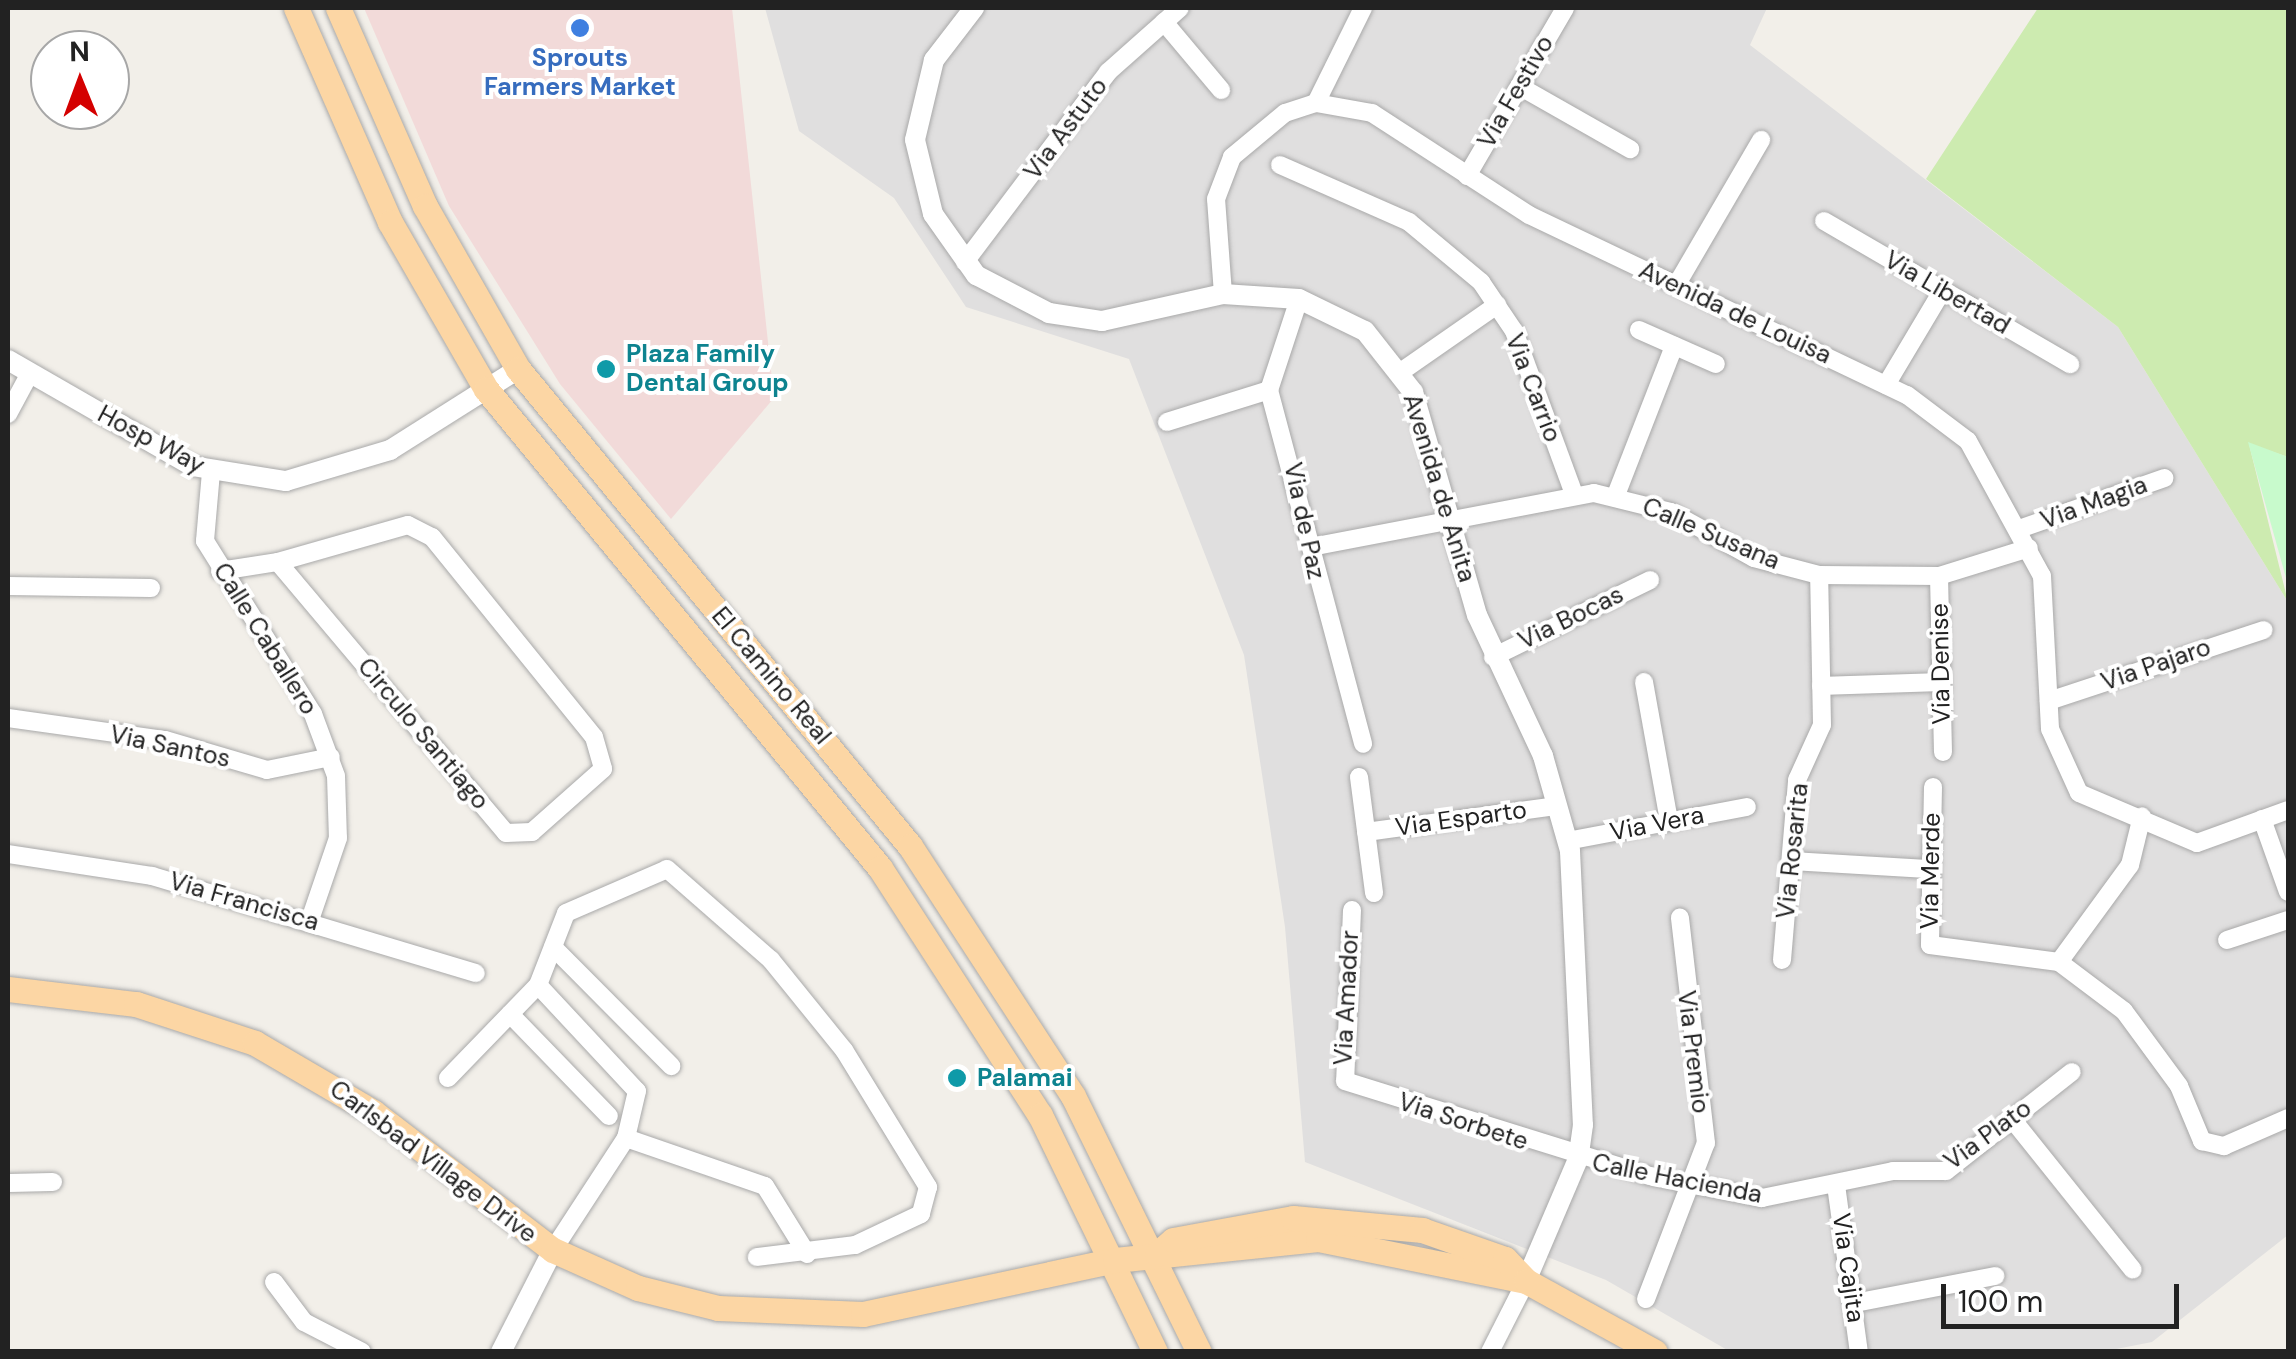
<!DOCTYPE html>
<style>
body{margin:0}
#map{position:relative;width:2296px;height:1359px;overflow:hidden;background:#f2efe9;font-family:"DM Sans",sans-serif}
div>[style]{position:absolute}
.residential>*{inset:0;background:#e0dfdf}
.commercial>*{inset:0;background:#f2dad9}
.grass>*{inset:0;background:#cdebb0}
.park>*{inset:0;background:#c8facc}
.roads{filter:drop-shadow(0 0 2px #a9a9a9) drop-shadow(0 0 2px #a9a9a9)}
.minor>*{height:18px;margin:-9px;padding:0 9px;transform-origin:9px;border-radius:9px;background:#fff}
.tertiary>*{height:20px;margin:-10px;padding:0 10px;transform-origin:10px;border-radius:10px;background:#fff}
.primary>*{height:25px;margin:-12.5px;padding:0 12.5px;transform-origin:12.5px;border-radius:12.5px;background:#fcd6a4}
.dots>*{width:28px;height:28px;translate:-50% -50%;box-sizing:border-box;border:5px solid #fff;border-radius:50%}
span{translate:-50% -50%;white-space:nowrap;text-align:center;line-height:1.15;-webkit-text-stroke:8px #fff;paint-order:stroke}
.shop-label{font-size:25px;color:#366cbe;font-weight:700}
.street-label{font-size:25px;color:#222}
.culture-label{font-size:25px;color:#0d838f;font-weight:700}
.left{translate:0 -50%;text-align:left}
.frame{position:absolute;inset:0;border:10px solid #222;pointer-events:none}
.north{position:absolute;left:30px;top:30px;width:100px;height:100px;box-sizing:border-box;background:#fff;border:2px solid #a7a7a7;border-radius:50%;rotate:359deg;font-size:28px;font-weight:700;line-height:40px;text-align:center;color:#222}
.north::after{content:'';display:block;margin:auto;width:35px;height:45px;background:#d40000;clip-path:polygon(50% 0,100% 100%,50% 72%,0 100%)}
.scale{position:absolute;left:1941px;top:1284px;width:238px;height:45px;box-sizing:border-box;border:5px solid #222;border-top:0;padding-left:12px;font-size:30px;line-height:35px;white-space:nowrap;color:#222;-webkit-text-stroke:8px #fff;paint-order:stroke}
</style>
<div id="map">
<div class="residential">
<div style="clip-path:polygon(765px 8px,1767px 8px,1750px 45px,2118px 327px,2288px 602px,2288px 1235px,2152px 1342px,2101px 1352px,1729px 1351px,1606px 1280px,1305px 1162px,1285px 927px,1244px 655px,1129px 359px,966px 307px,894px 198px,799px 131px)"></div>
</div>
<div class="commercial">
<div style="clip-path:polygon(364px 8px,732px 8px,774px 398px,671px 519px,560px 384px,449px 206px)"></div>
</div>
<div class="grass">
<div style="clip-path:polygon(2038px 8px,2288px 8px,2288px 457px,2249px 444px,2288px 602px,2118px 327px,1926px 179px)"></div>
</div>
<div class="park">
<div style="clip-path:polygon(2248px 442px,2288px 457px,2288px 585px)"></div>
</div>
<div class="roads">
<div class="minor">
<div style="left:1164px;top:22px;width:89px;rotate:50deg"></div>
<div style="left:1519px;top:86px;width:128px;rotate:29.6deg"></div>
<div style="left:1316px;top:103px;width:106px;rotate:-63.7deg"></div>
<div style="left:1280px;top:165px;width:141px;rotate:23.8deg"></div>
<div style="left:1409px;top:222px;width:94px;rotate:39.8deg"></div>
<div style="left:1481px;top:282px;width:59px;rotate:56deg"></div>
<div style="left:1514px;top:331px;width:174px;rotate:69.8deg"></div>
<div style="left:1467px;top:176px;width:194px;rotate:-59.7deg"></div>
<div style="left:1824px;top:221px;width:285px;rotate:30.2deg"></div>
<div style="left:965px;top:262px;width:238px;rotate:-53deg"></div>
<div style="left:1108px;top:72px;width:96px;rotate:-41.6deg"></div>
<div style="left:1677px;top:284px;width:167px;rotate:-59.7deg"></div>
<div style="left:1223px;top:294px;width:95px;rotate:-94.2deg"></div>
<div style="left:1216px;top:199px;width:45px;rotate:-69.1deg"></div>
<div style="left:1232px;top:157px;width:69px;rotate:-39.7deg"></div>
<div style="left:1285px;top:113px;width:33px;rotate:-18deg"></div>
<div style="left:1316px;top:103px;width:57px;rotate:10.1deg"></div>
<div style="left:1372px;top:113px;width:187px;rotate:33deg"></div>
<div style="left:1529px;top:215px;width:419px;rotate:25.5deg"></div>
<div style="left:1907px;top:395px;width:76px;rotate:37deg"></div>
<div style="left:1968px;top:441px;width:154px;rotate:61.3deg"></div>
<div style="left:2042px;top:576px;width:153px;rotate:87deg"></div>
<div style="left:2050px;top:729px;width:70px;rotate:65.6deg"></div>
<div style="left:2079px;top:793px;width:128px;rotate:23deg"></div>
<div style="left:2197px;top:843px;width:97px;rotate:-19.9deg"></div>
<div style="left:1299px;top:299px;width:96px;rotate:108.2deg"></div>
<div style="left:1269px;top:390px;width:366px;rotate:75.1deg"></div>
<div style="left:1639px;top:330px;width:84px;rotate:23.8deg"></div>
<div style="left:1402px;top:371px;width:116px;rotate:-34.8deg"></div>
<div style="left:1886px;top:385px;width:109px;rotate:-59.2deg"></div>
<div style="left:8px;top:414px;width:47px;rotate:-61.8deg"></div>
<div style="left:1167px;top:422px;width:107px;rotate:-17.4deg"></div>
<div style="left:211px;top:472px;width:69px;rotate:95deg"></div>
<div style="left:205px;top:541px;width:204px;rotate:58deg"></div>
<div style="left:313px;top:714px;width:66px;rotate:69.6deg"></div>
<div style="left:336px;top:776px;width:62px;rotate:88.2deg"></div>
<div style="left:338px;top:838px;width:87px;rotate:108.9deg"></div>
<div style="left:1616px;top:495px;width:160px;rotate:-68.7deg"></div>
<div style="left:408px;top:525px;width:27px;rotate:27deg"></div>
<div style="left:432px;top:537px;width:257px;rotate:51deg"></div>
<div style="left:594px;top:737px;width:33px;rotate:74deg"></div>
<div style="left:603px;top:769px;width:95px;rotate:138.4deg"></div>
<div style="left:532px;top:832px;width:26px;rotate:178deg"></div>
<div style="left:506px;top:833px;width:354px;rotate:-130.1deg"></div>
<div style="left:278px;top:562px;width:135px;rotate:-15.9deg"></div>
<div style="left:2022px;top:528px;width:151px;rotate:-19.3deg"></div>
<div style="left:1311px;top:547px;width:288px;rotate:-10.8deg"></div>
<div style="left:1594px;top:493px;width:79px;rotate:13.9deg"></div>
<div style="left:1671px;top:512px;width:95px;rotate:29deg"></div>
<div style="left:1754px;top:558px;width:67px;rotate:14.7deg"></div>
<div style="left:1819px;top:575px;width:120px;rotate:0.5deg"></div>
<div style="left:1939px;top:576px;width:94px;rotate:-17.3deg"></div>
<div style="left:220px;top:571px;width:59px;rotate:-8.8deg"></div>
<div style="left:1939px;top:576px;width:176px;rotate:88.7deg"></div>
<div style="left:8px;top:586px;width:143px;rotate:0.8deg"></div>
<div style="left:1493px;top:657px;width:175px;rotate:-26.1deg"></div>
<div style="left:1644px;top:682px;width:141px;rotate:79.8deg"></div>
<div style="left:1821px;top:686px;width:119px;rotate:-1.9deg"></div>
<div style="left:2049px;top:701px;width:226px;rotate:-18.3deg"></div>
<div style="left:8px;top:718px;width:159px;rotate:8deg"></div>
<div style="left:165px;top:740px;width:106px;rotate:16.4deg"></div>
<div style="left:267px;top:770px;width:65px;rotate:-11.5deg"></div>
<div style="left:1359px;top:777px;width:117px;rotate:82.6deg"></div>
<div style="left:1933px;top:787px;width:158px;rotate:91.1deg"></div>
<div style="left:1930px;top:945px;width:130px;rotate:7.5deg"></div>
<div style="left:2262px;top:819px;width:77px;rotate:70.4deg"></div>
<div style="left:1366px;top:832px;width:193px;rotate:-7.8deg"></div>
<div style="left:1567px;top:841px;width:183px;rotate:-10.7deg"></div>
<div style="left:8px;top:854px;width:146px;rotate:8.7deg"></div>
<div style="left:152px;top:876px;width:338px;rotate:16.7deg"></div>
<div style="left:1792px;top:861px;width:135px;rotate:3.4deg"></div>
<div style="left:1352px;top:910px;width:171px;rotate:92.3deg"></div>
<div style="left:1345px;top:1081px;width:319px;rotate:17.3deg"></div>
<div style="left:1650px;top:1176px;width:114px;rotate:11.1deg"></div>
<div style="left:1762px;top:1198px;width:134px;rotate:-11.6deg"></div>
<div style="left:1893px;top:1171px;width:53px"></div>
<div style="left:1946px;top:1171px;width:160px;rotate:-38.2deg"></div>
<div style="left:2227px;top:940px;width:64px;rotate:-18.2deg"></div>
<div style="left:553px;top:947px;width:168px;rotate:45.2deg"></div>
<div style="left:1782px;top:960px;width:181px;rotate:-85.2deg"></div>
<div style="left:1797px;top:780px;width:60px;rotate:-65.6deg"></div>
<div style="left:1822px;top:725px;width:150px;rotate:-91.1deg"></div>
<div style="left:2059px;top:962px;width:81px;rotate:37deg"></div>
<div style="left:2124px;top:1011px;width:93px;rotate:53.7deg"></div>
<div style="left:2179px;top:1086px;width:60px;rotate:67.3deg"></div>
<div style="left:2202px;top:1141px;width:23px;rotate:13deg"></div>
<div style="left:2224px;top:1146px;width:70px;rotate:-23.6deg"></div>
<div style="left:2059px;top:962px;width:120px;rotate:-53.8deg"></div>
<div style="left:2130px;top:865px;width:50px;rotate:-76.2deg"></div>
<div style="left:538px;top:985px;width:145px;rotate:47deg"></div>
<div style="left:637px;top:1091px;width:48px;rotate:103.2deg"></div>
<div style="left:510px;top:1014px;width:142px;rotate:45.9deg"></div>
<div style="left:448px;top:1078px;width:129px;rotate:-45.9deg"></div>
<div style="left:538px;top:985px;width:77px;rotate:-68.7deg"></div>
<div style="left:566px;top:913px;width:110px;rotate:-23.5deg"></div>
<div style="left:667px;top:869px;width:138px;rotate:41.2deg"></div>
<div style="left:771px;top:960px;width:116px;rotate:51deg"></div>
<div style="left:844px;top:1050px;width:161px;rotate:58.5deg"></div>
<div style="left:928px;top:1187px;width:28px;rotate:105deg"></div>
<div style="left:921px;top:1214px;width:73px;rotate:154.8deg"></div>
<div style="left:855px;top:1245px;width:99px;rotate:173deg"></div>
<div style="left:2012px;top:1119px;width:193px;rotate:51.3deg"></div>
<div style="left:8px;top:1183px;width:45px;rotate:-1.3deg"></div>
<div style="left:1836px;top:1185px;width:169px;rotate:82.2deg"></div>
<div style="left:553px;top:1250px;width:134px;rotate:-56.9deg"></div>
<div style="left:626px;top:1138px;width:147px;rotate:19.1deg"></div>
<div style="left:765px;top:1186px;width:80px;rotate:58.3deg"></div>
<div style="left:274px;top:1282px;width:50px;rotate:53.1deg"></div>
<div style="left:304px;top:1322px;width:65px;rotate:27.3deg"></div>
<div style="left:1646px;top:1299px;width:167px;rotate:-69deg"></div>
<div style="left:1706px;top:1143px;width:227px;rotate:-96.6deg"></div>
<div style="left:1855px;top:1303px;width:143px;rotate:-10.9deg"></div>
<div style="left:1490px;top:1352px;width:80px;rotate:-63.1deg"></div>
</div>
<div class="tertiary">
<div style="left:974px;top:8px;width:66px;rotate:127.6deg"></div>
<div style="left:934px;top:60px;width:82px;rotate:103.4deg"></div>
<div style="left:915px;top:140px;width:76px;rotate:76.3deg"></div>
<div style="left:933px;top:214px;width:75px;rotate:54.8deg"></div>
<div style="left:976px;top:275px;width:82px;rotate:27.5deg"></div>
<div style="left:1049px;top:313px;width:54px;rotate:8.6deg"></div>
<div style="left:1102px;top:321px;width:124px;rotate:-12.6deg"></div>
<div style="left:1223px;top:294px;width:76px;rotate:3.8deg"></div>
<div style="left:1299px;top:299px;width:73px;rotate:25.9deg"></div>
<div style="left:1365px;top:331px;width:78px;rotate:51.8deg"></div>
<div style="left:1413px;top:392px;width:232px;rotate:74deg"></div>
<div style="left:1477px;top:615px;width:156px;rotate:64.9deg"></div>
<div style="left:1543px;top:756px;width:99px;rotate:74.1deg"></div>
<div style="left:1570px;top:851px;width:274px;rotate:87.3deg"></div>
<div style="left:1583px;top:1125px;width:34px;rotate:98deg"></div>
<div style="left:1578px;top:1159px;width:133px;rotate:113.1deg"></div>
<div style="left:8px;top:360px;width:212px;rotate:29.9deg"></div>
<div style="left:192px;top:466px;width:95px;rotate:9.1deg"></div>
<div style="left:286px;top:481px;width:109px;rotate:-16.6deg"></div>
<div style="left:390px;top:450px;width:151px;rotate:-32.3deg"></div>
<div style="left:501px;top:1352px;width:114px;rotate:-63deg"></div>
</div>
<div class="primary">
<div style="left:296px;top:8px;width:234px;rotate:66.3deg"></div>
<div style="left:390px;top:222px;width:193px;rotate:60.1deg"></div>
<div style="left:486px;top:389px;width:620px;rotate:50.56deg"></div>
<div style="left:880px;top:868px;width:294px;rotate:57.1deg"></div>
<div style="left:1040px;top:1115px;width:263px;rotate:64.1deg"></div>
<div style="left:338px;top:8px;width:216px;rotate:66.3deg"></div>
<div style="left:425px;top:206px;width:188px;rotate:60.3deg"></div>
<div style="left:518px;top:369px;width:617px;rotate:50.59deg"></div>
<div style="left:910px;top:846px;width:298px;rotate:56.9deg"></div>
<div style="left:1073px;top:1096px;width:285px;rotate:63.8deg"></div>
<div style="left:8px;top:989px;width:129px;rotate:6.7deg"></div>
<div style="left:136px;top:1004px;width:125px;rotate:18.1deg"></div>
<div style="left:255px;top:1043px;width:137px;rotate:30.3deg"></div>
<div style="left:373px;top:1112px;width:227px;rotate:37.5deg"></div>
<div style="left:553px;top:1250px;width:93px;rotate:24.1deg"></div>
<div style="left:638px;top:1288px;width:82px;rotate:14deg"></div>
<div style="left:718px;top:1308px;width:145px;rotate:2.4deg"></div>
<div style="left:863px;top:1314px;width:258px;rotate:-12.1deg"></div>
<div style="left:1115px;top:1260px;width:204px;rotate:-5.9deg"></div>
<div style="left:1318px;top:1239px;width:212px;rotate:11.4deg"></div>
<div style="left:1157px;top:1254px;width:21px;rotate:-41deg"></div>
<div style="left:1173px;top:1240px;width:122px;rotate:-10.4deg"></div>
<div style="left:1293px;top:1218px;width:130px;rotate:5.3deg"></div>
<div style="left:1422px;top:1230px;width:88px;rotate:19.3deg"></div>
<div style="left:1505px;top:1259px;width:30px;rotate:46deg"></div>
<div style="left:1526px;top:1281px;width:147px;rotate:28.8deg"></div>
</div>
</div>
<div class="dots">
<div style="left:580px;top:28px;background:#3f7fe0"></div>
<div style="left:606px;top:369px;background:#0f9aa8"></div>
<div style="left:957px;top:1078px;background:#0f9aa8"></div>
</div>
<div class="shop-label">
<span style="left:580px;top:73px">Sprouts<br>Farmers Market</span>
</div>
<div class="street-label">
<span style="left:1516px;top:92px;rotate:-60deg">Via Festivo</span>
<span style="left:1066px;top:129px;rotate:-53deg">Via Astuto</span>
<span style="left:1947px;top:293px;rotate:30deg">Via Libertad</span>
<span style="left:1735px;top:313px;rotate:25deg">Avenida de Louisa</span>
<span style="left:1533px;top:388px;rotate:69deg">Via Carrio</span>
<span style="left:151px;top:440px;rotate:28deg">Hosp Way</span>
<span style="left:1439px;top:488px;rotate:73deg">Avenida de Anita</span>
<span style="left:2094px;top:503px;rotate:-20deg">Via Magia</span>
<span style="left:1304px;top:521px;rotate:78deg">Via de Paz</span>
<span style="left:1711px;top:534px;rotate:23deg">Calle Susana</span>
<span style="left:1571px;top:618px;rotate:-26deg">Via Bocas</span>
<span style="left:265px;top:639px;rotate:58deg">Calle Caballero</span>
<span style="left:1941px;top:664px;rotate:-91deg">Via Denise</span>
<span style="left:2156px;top:665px;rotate:-19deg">Via Pajaro</span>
<span style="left:771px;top:676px;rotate:50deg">El Camino Real</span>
<span style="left:423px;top:734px;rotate:50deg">Circulo Santiago</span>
<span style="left:170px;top:747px;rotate:12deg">Via Santos</span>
<span style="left:1461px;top:819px;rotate:-8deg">Via Esparto</span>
<span style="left:1657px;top:824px;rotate:-11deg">Via Vera</span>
<span style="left:1793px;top:851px;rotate:-84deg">Via Rosarita</span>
<span style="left:1931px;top:871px;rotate:-89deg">Via Merde</span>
<span style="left:244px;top:902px;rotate:16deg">Via Francisca</span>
<span style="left:1347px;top:998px;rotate:-87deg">Via Amador</span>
<span style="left:1693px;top:1052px;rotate:83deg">Via Premio</span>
<span style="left:1463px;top:1122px;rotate:18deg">Via Sorbete</span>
<span style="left:1988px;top:1135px;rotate:-36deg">Via Plato</span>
<span style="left:433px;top:1162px;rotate:37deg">Carlsbad Village Drive</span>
<span style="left:1677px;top:1179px;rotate:11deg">Calle Hacienda</span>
<span style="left:1848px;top:1268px;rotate:82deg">Via Cajita</span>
</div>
<div class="culture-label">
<span class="left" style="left:626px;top:369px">Plaza Family<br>Dental Group</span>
<span class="left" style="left:977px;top:1078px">Palamai</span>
</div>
<div class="frame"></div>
<div class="north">N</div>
<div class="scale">100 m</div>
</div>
